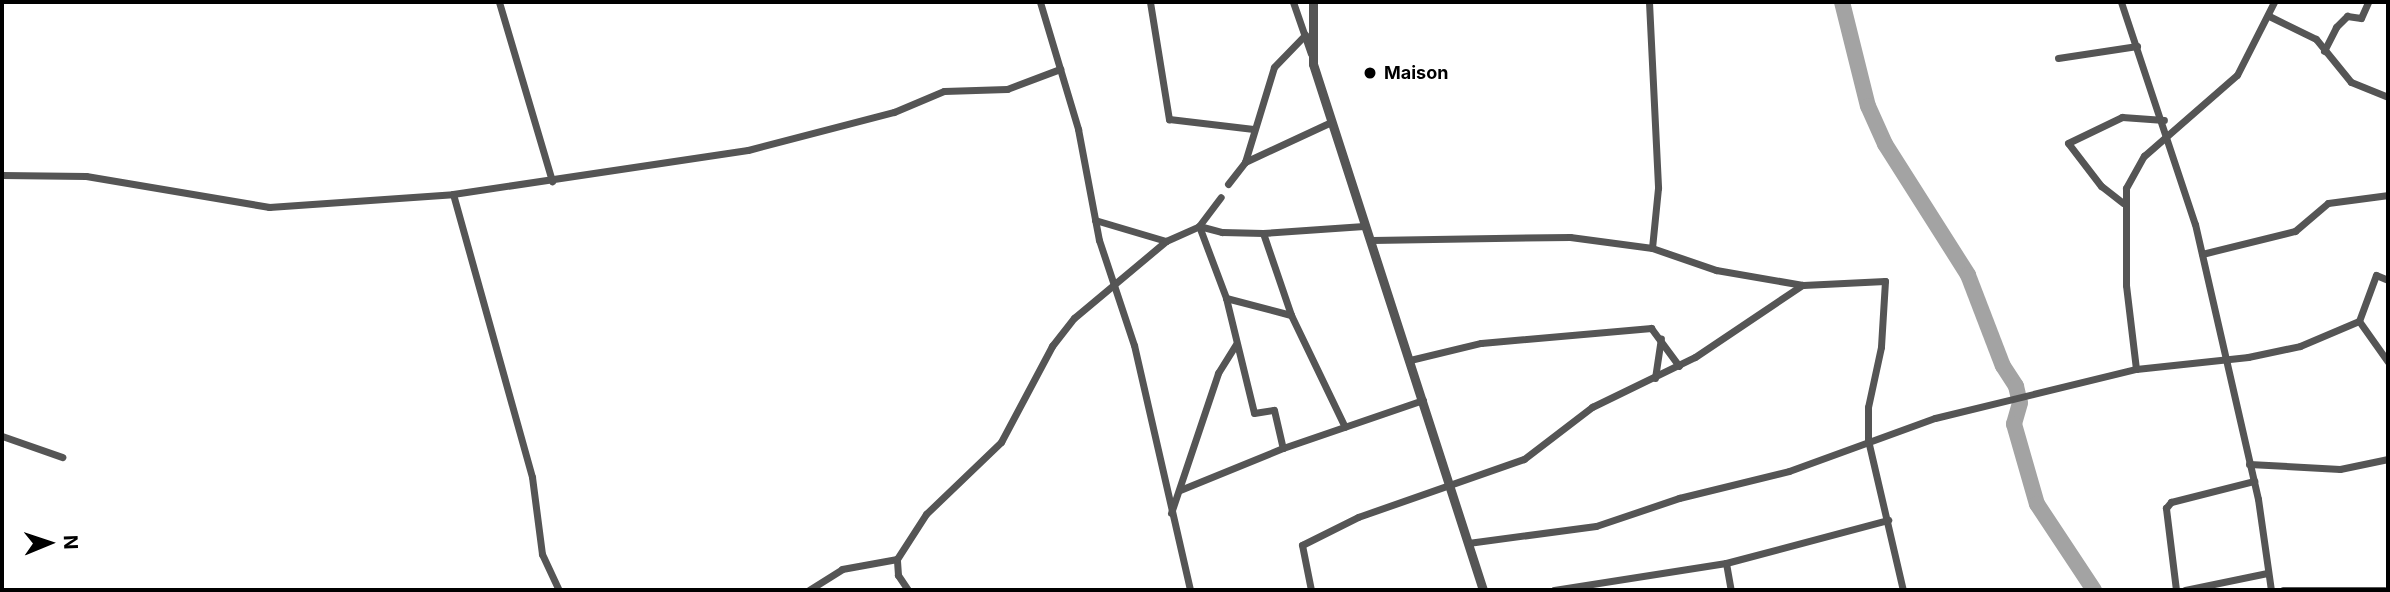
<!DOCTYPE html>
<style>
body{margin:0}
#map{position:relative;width:2390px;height:592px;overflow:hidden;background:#fff;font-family:Inter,sans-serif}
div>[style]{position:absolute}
.river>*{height:16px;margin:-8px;padding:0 8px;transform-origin:8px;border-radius:8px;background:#a3a3a3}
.minor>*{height:7px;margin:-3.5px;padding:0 3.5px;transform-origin:3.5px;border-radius:3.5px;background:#555}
.tertiary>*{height:9px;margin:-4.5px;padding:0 4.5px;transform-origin:4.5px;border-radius:4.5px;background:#555}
.dots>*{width:19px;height:19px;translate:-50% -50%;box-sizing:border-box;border:4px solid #fff;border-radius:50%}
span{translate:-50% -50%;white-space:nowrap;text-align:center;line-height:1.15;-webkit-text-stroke:5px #fff;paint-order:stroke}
.poi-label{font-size:18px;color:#000;font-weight:700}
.left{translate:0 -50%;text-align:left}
.frame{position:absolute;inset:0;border:4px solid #000;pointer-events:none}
.north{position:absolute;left:14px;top:508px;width:70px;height:70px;-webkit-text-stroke:5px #fff;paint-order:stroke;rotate:88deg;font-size:19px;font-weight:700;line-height:28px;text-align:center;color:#000}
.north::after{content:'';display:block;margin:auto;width:24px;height:32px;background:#000;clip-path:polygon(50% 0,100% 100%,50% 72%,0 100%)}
</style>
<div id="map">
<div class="river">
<div style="left:1842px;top:2px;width:107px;rotate:76deg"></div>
<div style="left:1868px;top:106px;width:42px;rotate:65.9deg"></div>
<div style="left:1885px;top:144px;width:155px;rotate:57.6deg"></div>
<div style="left:1968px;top:275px;width:97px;rotate:69deg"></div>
<div style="left:2003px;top:366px;width:24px;rotate:57deg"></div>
<div style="left:2016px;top:386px;width:17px;rotate:77deg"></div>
<div style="left:2020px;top:403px;width:22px;rotate:106deg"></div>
<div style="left:2014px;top:424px;width:83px;rotate:74deg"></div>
<div style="left:2037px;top:504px;width:103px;rotate:56.5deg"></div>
</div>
<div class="minor">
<div style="left:499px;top:2px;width:187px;rotate:73.5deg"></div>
<div style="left:1040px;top:2px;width:133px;rotate:73.3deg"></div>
<div style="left:1078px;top:129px;width:113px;rotate:79.3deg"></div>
<div style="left:1099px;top:240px;width:111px;rotate:71.6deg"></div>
<div style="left:1134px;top:345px;width:251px;rotate:77.1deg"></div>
<div style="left:1150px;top:2px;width:119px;rotate:80.8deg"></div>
<div style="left:1169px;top:119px;width:85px;rotate:6.8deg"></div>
<div style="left:1293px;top:2px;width:55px;rotate:70.9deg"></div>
<div style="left:1649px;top:2px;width:186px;rotate:87.2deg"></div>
<div style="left:1658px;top:188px;width:60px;rotate:95.7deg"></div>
<div style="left:2121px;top:2px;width:234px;rotate:71.6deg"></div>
<div style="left:2195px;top:224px;width:282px;rotate:77.1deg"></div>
<div style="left:2258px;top:499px;width:92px;rotate:81.9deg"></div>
<div style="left:2269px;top:16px;width:52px;rotate:26.1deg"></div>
<div style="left:2316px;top:39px;width:55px;rotate:50.9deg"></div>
<div style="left:2351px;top:82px;width:40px;rotate:22deg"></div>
<div style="left:2324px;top:51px;width:27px;rotate:-63deg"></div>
<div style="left:2336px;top:27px;width:16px;rotate:-45deg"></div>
<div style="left:2347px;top:16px;width:14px;rotate:8deg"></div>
<div style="left:2361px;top:18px;width:17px;rotate:-66deg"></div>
<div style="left:2058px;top:58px;width:80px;rotate:-8.6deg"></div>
<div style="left:1245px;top:162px;width:99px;rotate:-73deg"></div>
<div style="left:1274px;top:67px;width:45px;rotate:-45.9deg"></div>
<div style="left:2px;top:175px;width:84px;rotate:0.7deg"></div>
<div style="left:86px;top:176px;width:186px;rotate:9.6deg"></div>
<div style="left:269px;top:207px;width:184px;rotate:-4deg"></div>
<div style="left:453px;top:194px;width:298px;rotate:-8.5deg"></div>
<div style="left:748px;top:150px;width:151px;rotate:-14.6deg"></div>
<div style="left:894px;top:112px;width:54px;rotate:-22.8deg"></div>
<div style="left:944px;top:91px;width:63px;rotate:-1.8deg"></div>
<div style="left:1007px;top:89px;width:57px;rotate:-20.7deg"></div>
<div style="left:1228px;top:184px;width:28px;rotate:-52deg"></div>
<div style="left:1245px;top:162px;width:95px;rotate:-24.9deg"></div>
<div style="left:453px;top:194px;width:294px;rotate:74.4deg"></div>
<div style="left:532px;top:477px;width:78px;rotate:82.6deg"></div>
<div style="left:542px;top:554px;width:40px;rotate:65deg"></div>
<div style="left:2123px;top:203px;width:28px;rotate:-142deg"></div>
<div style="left:2101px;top:186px;width:54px;rotate:-127.5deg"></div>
<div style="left:2068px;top:143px;width:60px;rotate:-25.7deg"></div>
<div style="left:2122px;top:117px;width:42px;rotate:4.1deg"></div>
<div style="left:1095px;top:220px;width:74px;rotate:16.5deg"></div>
<div style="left:1199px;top:226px;width:77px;rotate:69.4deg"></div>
<div style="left:1226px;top:298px;width:118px;rotate:76.3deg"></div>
<div style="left:1254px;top:413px;width:20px;rotate:-9deg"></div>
<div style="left:1274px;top:410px;width:39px;rotate:77deg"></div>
<div style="left:1199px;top:226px;width:24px;rotate:15deg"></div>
<div style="left:1222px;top:232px;width:41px;rotate:1.4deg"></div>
<div style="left:1263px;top:233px;width:101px;rotate:-4deg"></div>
<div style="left:1263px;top:233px;width:87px;rotate:71.1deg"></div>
<div style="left:1291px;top:315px;width:124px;rotate:64.3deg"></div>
<div style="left:1372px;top:240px;width:198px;rotate:-0.9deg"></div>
<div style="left:1570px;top:237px;width:83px;rotate:7.6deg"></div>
<div style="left:1652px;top:248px;width:68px;rotate:19deg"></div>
<div style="left:1716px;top:270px;width:88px;rotate:9.8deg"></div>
<div style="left:1803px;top:285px;width:82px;rotate:-2.8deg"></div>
<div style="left:1885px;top:281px;width:66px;rotate:93.5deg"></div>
<div style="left:1881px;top:347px;width:61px;rotate:102.2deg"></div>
<div style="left:1868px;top:407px;width:33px;rotate:90deg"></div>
<div style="left:1868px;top:440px;width:154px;rotate:76.9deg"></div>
<div style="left:2202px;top:254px;width:96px;rotate:-13.9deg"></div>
<div style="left:2295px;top:231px;width:43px;rotate:-40.3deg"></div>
<div style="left:2328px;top:203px;width:61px;rotate:-7.6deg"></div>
<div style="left:1226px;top:298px;width:67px;rotate:14.7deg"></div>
<div style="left:2359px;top:321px;width:50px;rotate:54.7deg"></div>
<div style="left:1410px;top:360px;width:73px;rotate:-13.5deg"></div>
<div style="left:1481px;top:343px;width:171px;rotate:-5deg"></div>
<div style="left:1651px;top:328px;width:47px;rotate:53.6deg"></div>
<div style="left:2136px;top:369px;width:85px;rotate:-96.8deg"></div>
<div style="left:2126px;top:285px;width:97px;rotate:-90deg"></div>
<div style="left:2126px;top:188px;width:37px;rotate:-61deg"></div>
<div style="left:2144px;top:156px;width:123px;rotate:-41.1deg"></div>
<div style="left:2237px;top:75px;width:82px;rotate:-63.1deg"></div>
<div style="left:1655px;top:378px;width:40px;rotate:-81.5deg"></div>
<div style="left:2px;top:436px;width:64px;rotate:19.3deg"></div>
<div style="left:2249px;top:464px;width:91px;rotate:3.1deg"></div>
<div style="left:2340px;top:469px;width:49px;rotate:-11.8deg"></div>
<div style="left:1180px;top:490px;width:111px;rotate:-22.2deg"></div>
<div style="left:1283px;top:448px;width:148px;rotate:-18.9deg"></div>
<div style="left:1171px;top:513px;width:148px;rotate:-71.4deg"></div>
<div style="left:1218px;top:373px;width:34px;rotate:-58deg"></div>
<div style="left:1468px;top:543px;width:129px;rotate:-7.6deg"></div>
<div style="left:1596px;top:526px;width:88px;rotate:-18.6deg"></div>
<div style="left:1679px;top:498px;width:113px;rotate:-13.8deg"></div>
<div style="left:1789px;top:471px;width:155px;rotate:-20deg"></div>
<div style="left:1935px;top:418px;width:207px;rotate:-13.7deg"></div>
<div style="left:2136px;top:369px;width:113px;rotate:-6.1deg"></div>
<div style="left:2248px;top:357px;width:53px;rotate:-11.9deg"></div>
<div style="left:2300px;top:346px;width:64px;rotate:-23deg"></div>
<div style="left:2359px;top:321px;width:49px;rotate:-69.7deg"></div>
<div style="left:2376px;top:275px;width:13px;rotate:23deg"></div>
<div style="left:1726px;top:563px;width:27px;rotate:80deg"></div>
<div style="left:809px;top:590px;width:39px;rotate:-32deg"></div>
<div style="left:842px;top:569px;width:56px;rotate:-10.3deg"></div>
<div style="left:908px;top:590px;width:18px;rotate:-124deg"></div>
<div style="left:898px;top:575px;width:16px;rotate:-94deg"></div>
<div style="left:897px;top:559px;width:54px;rotate:-57.2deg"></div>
<div style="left:926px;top:514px;width:104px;rotate:-43.8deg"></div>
<div style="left:1001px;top:442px;width:109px;rotate:-62deg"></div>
<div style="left:1052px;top:346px;width:36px;rotate:-52deg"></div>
<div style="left:1074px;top:318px;width:120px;rotate:-39.9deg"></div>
<div style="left:1166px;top:241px;width:36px;rotate:-24deg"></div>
<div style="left:1199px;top:226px;width:36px;rotate:-53deg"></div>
<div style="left:1311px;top:590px;width:46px;rotate:-101.3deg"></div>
<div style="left:1302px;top:545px;width:63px;rotate:-26.6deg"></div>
<div style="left:1358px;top:517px;width:176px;rotate:-19.3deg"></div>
<div style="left:1524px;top:459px;width:86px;rotate:-37.4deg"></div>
<div style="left:1592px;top:407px;width:114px;rotate:-25.9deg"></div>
<div style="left:1695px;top:357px;width:129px;rotate:-33.9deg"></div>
<div style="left:1554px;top:590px;width:174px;rotate:-8.9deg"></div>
<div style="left:1726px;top:563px;width:168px;rotate:-14.9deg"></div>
<div style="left:2176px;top:590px;width:83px;rotate:-97deg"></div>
<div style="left:2166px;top:508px;width:8px;rotate:-50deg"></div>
<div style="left:2171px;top:502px;width:86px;rotate:-14.2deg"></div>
<div style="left:2185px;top:590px;width:84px;rotate:-11.7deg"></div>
<div style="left:2283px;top:590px;width:101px"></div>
</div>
<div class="tertiary">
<div style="left:1313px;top:2px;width:62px;rotate:90deg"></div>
<div style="left:1313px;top:64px;width:553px;rotate:72.09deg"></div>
</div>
<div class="dots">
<div style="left:1370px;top:73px;background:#000"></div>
</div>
<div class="poi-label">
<span class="left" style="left:1384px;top:73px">Maison</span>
</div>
<div class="frame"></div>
<div class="north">N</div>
</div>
